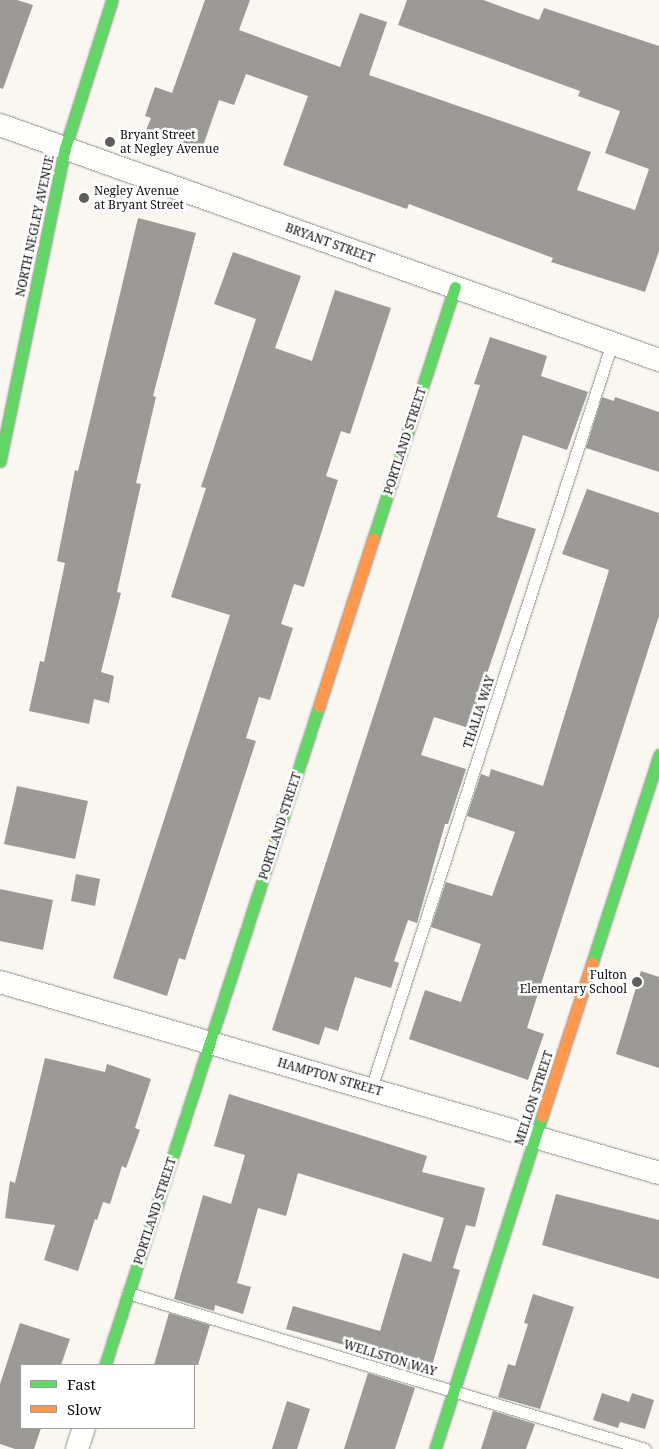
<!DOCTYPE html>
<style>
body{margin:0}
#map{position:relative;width:659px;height:1449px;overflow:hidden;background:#f9f7f0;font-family:"Noto Serif",serif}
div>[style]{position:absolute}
.building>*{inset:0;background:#9c9a96}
.roads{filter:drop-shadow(0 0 1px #93928f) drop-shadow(0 0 1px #93928f)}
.lane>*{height:11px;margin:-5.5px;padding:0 5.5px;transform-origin:5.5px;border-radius:5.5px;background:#fefefd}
.street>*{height:22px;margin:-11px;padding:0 11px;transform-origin:11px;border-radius:11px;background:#fefefd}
.fast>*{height:11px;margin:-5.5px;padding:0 5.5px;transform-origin:5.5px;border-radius:5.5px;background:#63d668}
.slow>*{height:11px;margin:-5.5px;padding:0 5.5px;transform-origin:5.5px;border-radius:5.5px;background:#ff974d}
.dots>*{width:14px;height:14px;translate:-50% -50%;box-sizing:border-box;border:2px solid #fff;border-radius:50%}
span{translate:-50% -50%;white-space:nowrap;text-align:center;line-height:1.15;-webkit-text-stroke:5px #fff;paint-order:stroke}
.poi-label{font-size:12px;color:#0c0c0c}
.left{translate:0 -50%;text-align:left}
.right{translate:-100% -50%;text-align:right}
.street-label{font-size:12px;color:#0c0c0c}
.legend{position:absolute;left:20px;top:1364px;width:175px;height:65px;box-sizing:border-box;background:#fff;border:1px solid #9e9e9e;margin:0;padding:6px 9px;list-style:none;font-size:15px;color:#0c0c0c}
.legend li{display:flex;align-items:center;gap:10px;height:25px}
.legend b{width:25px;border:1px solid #9e9e9e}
</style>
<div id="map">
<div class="building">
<div style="clip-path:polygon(0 0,17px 0,33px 5px,3px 89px,0 88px)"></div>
<div style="clip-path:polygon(205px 0,250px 0,239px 30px,340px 67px,360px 13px,387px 22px,369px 75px,591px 152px,577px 190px,635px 210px,649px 169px,605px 153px,620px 111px,578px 96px,580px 91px,398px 25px,407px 0,483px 0,539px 20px,544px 8px,659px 46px,659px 251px,645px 292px,551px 262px,553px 258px,409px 204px,407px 209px,283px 165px,308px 96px,246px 74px,234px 105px,219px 100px,202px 149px,146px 130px,151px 118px,145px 116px,155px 87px,172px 93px)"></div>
<div style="clip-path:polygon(138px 218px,196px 233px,153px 396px,156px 397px,136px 483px,141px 484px,117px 592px,121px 593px,101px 672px,114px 676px,109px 703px,94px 699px,89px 724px,29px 711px,40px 661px,44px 662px,65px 563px,57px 561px,75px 470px,78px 471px)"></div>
<div style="clip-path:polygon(233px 252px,301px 276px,275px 348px,312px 361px,335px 290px,391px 308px,350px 434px,341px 431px,326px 476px,338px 480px,304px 587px,294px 584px,281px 624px,293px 628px,270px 700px,259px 697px,246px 738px,256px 741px,185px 960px,179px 958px,167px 996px,113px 978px,230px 615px,171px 597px,206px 488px,201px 487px,256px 319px,214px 304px)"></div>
<div style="clip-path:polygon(490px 337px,547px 356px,541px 376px,588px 392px,567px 450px,523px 435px,497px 517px,536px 529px,476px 706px,482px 708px,475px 730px,434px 717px,421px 755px,466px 769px,448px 824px,445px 824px,417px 923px,408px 920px,394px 961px,399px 963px,391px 988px,355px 977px,338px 1031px,325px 1027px,319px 1045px,272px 1030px,480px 385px,474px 384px)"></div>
<div style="clip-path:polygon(602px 397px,614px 401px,615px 397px,659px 412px,659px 472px,586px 448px)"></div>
<div style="clip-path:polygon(587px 489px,659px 513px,659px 616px,527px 1028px,544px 1034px,528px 1080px,409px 1039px,425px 990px,461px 1002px,481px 944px,431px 927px,446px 882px,492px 896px,515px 832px,467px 816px,481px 774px,489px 777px,491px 769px,543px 786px,609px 570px,562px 554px)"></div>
<div style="clip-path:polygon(17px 786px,88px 801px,75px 859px,4px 844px)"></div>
<div style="clip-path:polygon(76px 874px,100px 879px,95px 906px,71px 901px)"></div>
<div style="clip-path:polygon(0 889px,53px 900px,43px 950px,0 941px)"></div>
<div style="clip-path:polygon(641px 971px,659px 977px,659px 1068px,616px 1054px)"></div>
<div style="clip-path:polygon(45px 1058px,105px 1072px,107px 1064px,151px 1079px,135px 1128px,140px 1130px,126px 1168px,122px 1166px,110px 1204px,103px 1202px,97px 1220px,95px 1219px,78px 1271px,44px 1260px,55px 1225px,5px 1218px,10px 1181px,15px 1183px)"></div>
<div style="clip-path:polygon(229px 1094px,427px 1156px,422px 1172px,485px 1188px,475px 1227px,466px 1225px,453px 1268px,460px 1270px,431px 1369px,422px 1366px,420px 1373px,372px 1359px,374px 1353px,286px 1329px,293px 1306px,380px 1331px,403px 1253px,431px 1262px,444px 1218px,298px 1173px,286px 1216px,258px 1208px,237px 1283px,251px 1287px,243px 1314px,215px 1305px,214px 1311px,174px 1299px,203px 1195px,231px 1204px,245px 1155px,214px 1146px)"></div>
<div style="clip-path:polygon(556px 1194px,659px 1220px,659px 1279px,542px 1245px)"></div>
<div style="clip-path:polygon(533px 1294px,574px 1307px,540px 1409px,498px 1397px,508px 1364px,515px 1366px,528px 1324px,524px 1323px)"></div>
<div style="clip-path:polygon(169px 1313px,210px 1325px,198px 1365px,154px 1365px)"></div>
<div style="clip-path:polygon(20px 1323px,70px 1339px,61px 1365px,21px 1365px,21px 1428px,41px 1428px,34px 1449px,15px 1449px,0 1444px,0 1384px)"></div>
<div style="clip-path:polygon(368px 1373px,415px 1388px,395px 1449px,344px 1449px)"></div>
<div style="clip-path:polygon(602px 1393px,629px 1402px,632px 1393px,654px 1400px,645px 1429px,620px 1422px,618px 1428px,593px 1420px)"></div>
<div style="clip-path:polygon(287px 1401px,310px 1409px,297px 1449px,272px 1449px)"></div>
<div style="clip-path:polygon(493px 1411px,535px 1424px,526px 1449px,481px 1449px)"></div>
</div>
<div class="roads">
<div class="lane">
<div style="left:371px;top:1089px;width:784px;rotate:-72.1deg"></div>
<div style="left:128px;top:1293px;width:540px;rotate:16.79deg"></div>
</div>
<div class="street">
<div style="left:0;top:125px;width:700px;rotate:19.63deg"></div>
<div style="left:0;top:982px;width:686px;rotate:16.16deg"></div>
<div style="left:77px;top:1449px;width:22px;rotate:-72deg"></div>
</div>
<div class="fast">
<div style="left:0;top:461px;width:320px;rotate:-78.3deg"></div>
<div style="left:65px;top:148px;width:155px;rotate:-72.4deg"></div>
<div style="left:373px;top:539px;width:265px;rotate:-72deg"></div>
<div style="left:592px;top:963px;width:219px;rotate:-72.1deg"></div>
<div style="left:105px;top:1365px;width:693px;rotate:-72.01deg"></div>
<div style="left:435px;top:1449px;width:350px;rotate:-72.2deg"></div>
</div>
<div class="slow">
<div style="left:319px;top:706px;width:176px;rotate:-72.1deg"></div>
<div style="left:542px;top:1116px;width:161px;rotate:-71.9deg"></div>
</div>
</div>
<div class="dots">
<div style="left:110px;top:142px;background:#5f5e5c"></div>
<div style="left:84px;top:198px;background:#5f5e5c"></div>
<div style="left:637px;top:982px;background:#5f5e5c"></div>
</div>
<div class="poi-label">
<span class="left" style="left:120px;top:142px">Bryant Street<br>at Negley Avenue</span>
<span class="left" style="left:94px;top:198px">Negley Avenue<br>at Bryant Street</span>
<span class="right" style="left:627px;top:982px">Fulton<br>Elementary School</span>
</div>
<div class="street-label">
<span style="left:35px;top:226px;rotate:-78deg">NORTH NEGLEY AVENUE</span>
<span style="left:330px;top:243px;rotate:20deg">BRYANT STREET</span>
<span style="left:405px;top:441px;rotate:-72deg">PORTLAND STREET</span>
<span style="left:479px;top:712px;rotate:-72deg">THALIA WAY</span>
<span style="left:280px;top:826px;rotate:-72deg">PORTLAND STREET</span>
<span style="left:330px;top:1077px;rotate:16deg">HAMPTON STREET</span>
<span style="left:534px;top:1098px;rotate:-72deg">MELLON STREET</span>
<span style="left:155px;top:1211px;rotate:-72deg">PORTLAND STREET</span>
<span style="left:390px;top:1358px;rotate:17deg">WELLSTON WAY</span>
</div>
<ul class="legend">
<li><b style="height:6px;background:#63d668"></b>Fast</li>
<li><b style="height:6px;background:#ff974d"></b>Slow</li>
</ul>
</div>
